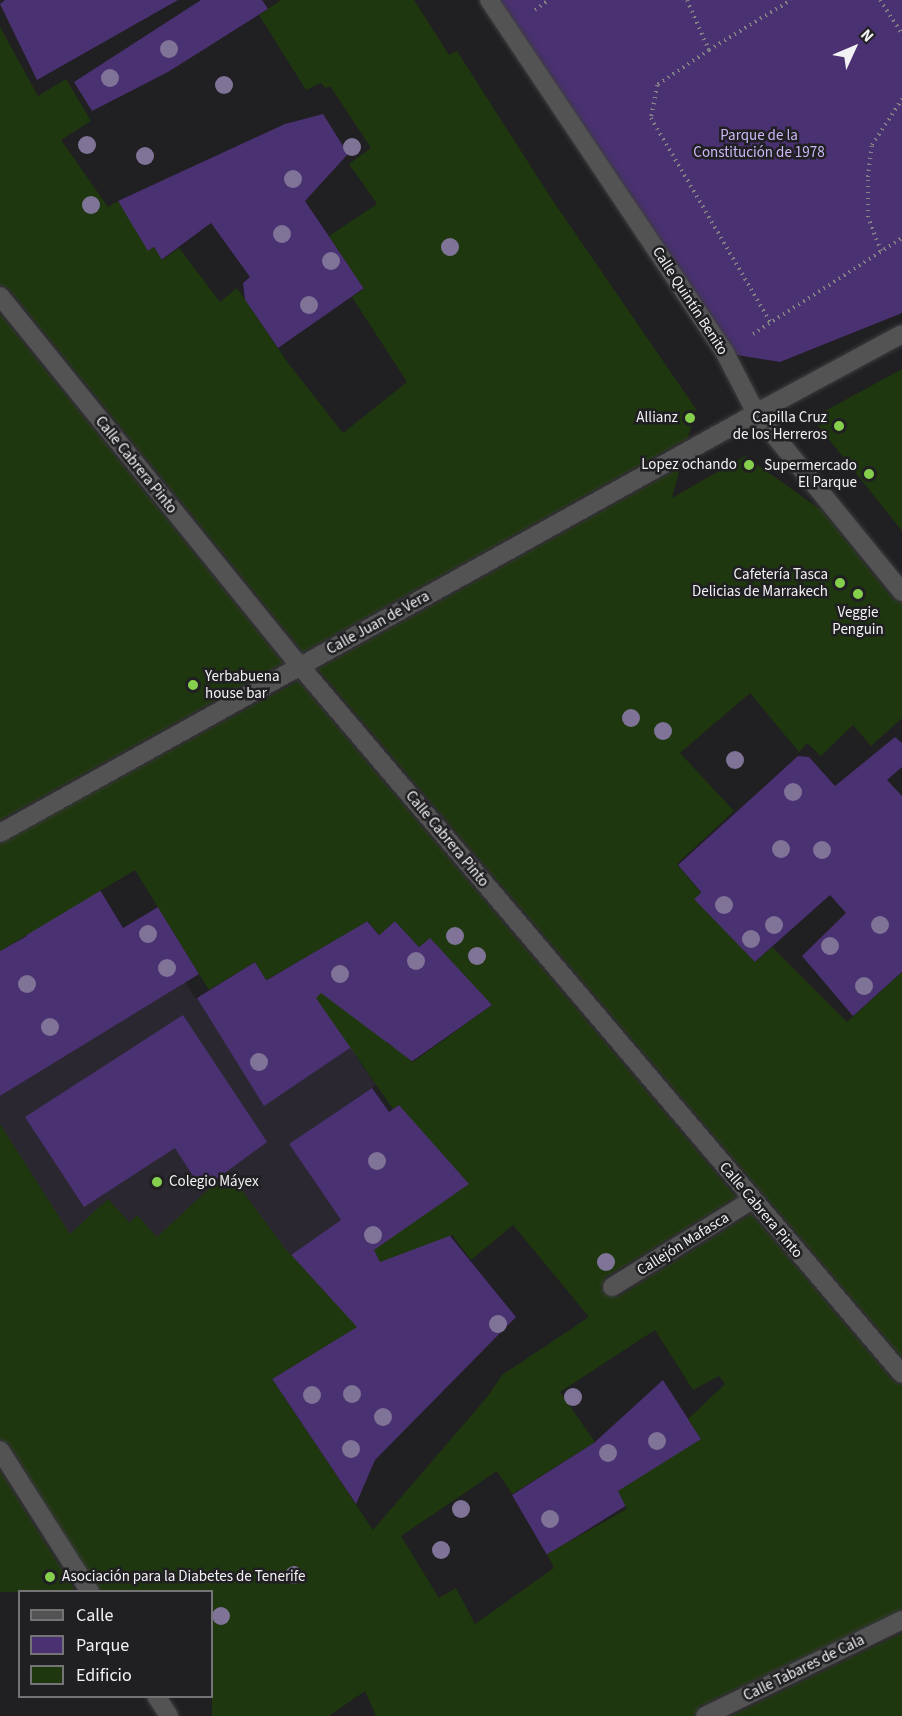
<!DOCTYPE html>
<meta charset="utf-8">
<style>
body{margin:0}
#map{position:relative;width:902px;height:1716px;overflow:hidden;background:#201f22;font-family:"Source Sans 3",sans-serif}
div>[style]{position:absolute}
.built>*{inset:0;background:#2a2730}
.green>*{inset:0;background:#4a3171}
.building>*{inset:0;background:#1f370e}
.path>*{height:4px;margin-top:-2px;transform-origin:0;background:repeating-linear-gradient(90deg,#848386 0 1.5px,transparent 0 6px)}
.roads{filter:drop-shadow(0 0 2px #3d3c3f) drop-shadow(0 0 2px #3d3c3f)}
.service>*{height:18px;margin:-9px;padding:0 9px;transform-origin:9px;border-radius:9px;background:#535354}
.minor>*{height:18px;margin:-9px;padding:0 9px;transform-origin:9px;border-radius:9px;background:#535354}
.tertiary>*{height:18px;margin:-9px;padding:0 9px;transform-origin:9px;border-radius:9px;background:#535354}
.trees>*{width:18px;height:18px;margin:-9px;border-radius:50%;background:#7f7397}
.dots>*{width:16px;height:16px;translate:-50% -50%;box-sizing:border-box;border:3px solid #201f22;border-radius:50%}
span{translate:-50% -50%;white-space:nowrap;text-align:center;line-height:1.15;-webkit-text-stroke:5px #201f22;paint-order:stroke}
.park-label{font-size:15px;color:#ccb8f6}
.street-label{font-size:15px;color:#f2f1f4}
.poi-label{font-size:15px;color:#f2f1f4}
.right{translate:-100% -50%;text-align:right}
.left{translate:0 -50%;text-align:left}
.legend{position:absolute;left:18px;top:1590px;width:195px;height:108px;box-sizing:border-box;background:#201f22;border:2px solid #747376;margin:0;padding:8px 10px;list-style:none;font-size:18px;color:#f2f1f4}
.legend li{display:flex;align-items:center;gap:12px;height:30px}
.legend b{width:30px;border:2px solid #747376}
.north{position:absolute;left:824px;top:18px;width:60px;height:60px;-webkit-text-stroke:4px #201f22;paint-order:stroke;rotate:46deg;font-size:16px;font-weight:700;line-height:24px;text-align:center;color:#f2f1f4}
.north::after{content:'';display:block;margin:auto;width:21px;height:27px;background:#f2f1f4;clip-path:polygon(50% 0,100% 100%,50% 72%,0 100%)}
</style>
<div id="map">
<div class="built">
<div style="clip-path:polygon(185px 982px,195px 998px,350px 1048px,376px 1085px,289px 1144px,341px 1220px,291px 1255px,283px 1247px,137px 1339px,0 1129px,0 1096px)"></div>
</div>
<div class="green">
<div style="clip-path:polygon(5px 0,178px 0,37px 80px,0 4px)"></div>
<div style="clip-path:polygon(201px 0,262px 0,268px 9px,168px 72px,92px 111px,74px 82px)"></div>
<div style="clip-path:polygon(489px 0,902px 0,902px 313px,780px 362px,725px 353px)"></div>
<div style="clip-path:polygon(323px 114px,348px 154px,305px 201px,364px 288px,278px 348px,245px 300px,243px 283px,250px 277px,211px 223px,161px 260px,154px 247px,116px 272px,125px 213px,118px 201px,285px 124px)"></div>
<div style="clip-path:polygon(895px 737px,902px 743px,902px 767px,887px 780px,902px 796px,902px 972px,853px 1016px,802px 956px,846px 913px,830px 895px,749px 967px,694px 899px,701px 892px,678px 865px,798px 756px,809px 757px,835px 786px)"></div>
<div style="clip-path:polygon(100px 890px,123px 928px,158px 907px,199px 974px,0 1096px,0 951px,27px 936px,24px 930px)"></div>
<div style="clip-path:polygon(471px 903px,474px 984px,492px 1005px,394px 1074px,394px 1048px,387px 1042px,358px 1050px,356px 1056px,350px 1048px,264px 1106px,197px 998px,255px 962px,267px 980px,367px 921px,379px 935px,395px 921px,419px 947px)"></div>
<div style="clip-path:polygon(183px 1015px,267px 1142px,202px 1190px,175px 1148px,84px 1207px,25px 1117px)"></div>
<div style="clip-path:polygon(372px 1088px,389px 1112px,416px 1093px,498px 1202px,450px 1236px,516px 1317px,375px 1460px,356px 1504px,272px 1379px,356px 1327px,291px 1255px,341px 1220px,289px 1144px)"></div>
<div style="clip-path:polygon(663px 1380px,710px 1453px,547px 1555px,512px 1495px,595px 1442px)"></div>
</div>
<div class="building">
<div style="clip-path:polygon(281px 0,414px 0,449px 55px,457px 51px,551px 198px,696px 409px,688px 438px,303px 652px,9px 289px,0 285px,0 27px,38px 96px,66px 79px,91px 121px,61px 140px,108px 207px,118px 201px,148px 251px,154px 247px,162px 260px,179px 248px,220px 302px,237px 288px,288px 363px,343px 433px,407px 382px,352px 297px,364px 289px,329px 236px,377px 204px,349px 164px,371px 148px,330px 86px,325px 88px,321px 83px,306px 90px,259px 15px)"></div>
<div style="clip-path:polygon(0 314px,283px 663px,0 820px)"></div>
<div style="clip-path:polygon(902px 369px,902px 531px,812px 418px)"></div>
<div style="clip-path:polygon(745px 456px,821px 510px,893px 599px,902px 603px,902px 718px,871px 746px,853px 725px,821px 756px,807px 743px,799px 752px,750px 693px,680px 753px,734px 811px,677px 864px,701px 893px,694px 899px,755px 962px,772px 947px,847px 1022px,902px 972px,902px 1357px,318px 669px,680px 468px,672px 498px)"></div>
<div style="clip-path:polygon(evenodd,298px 681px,736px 1197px,606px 1277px,601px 1287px,603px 1293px,618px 1297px,751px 1214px,893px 1381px,902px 1385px,902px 1609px,700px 1706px,694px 1716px,376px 1716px,365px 1691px,329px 1716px,212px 1716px,212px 1592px,101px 1592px,9px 1444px,0 1439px,0 1124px,70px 1234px,108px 1199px,130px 1223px,137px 1215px,157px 1237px,228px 1171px,283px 1246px,357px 1327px,272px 1379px,373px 1530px,488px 1396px,502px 1375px,589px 1317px,513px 1225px,471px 1260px,452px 1235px,380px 1262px,374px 1250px,469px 1184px,399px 1105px,393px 1109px,316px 998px,321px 993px,413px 1062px,492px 1005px,430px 938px,419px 947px,395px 921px,379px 935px,368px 921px,266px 980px,255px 962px,209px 990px,135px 870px,0 951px,0 844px,298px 681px,655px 1330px,693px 1390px,719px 1376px,725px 1384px,688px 1419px,701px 1439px,618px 1491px,627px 1509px,547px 1554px,554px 1568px,475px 1624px,456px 1588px,439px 1598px,401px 1536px,497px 1471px,512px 1494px,595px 1442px,560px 1392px,655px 1330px)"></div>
<div style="clip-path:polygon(0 1471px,76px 1592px,0 1592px)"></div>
<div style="clip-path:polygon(902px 1633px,902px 1716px,731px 1716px)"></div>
</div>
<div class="path">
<div style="left:687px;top:0;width:55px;rotate:66.3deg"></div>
<div style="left:709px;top:50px;width:96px;rotate:-31.4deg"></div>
<div style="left:880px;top:0;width:40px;rotate:57.1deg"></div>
<div style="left:535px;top:10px;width:17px;rotate:-36deg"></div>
<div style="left:709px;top:50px;width:63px;rotate:146.1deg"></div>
<div style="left:657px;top:85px;width:34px;rotate:100deg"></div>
<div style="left:651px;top:118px;width:238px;rotate:59.7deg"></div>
<div style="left:881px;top:251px;width:36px;rotate:-111deg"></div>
<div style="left:868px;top:217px;width:40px;rotate:-90deg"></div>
<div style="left:868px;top:177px;width:32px;rotate:-83deg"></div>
<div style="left:872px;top:145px;width:55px;rotate:-56.9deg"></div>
<div style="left:753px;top:334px;width:177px;rotate:-32.8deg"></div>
</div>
<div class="roads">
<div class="service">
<div style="left:612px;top:1287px;width:165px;rotate:-31.9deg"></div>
</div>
<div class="minor">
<div style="left:489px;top:0;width:425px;rotate:56.2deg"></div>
<div style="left:725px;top:353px;width:68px;rotate:62.7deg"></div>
<div style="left:756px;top:413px;width:231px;rotate:50.8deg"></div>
<div style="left:0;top:296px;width:476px;rotate:51deg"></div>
<div style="left:300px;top:666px;width:929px;rotate:49.63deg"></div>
<div style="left:0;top:833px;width:865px;rotate:-29.05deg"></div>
<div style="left:0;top:1450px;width:168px;rotate:57.6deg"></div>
<div style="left:156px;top:1696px;width:24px;rotate:57deg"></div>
<div style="left:705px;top:1716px;width:219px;rotate:-26deg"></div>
</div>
<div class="tertiary">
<div style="left:756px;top:413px;width:166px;rotate:-28.4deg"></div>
</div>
</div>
<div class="trees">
<div style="left:169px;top:49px"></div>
<div style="left:110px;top:78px"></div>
<div style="left:224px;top:85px"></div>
<div style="left:87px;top:145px"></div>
<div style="left:352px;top:147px"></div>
<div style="left:145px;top:156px"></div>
<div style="left:293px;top:179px"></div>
<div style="left:91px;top:205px"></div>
<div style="left:282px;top:234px"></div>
<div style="left:450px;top:247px"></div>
<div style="left:331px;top:261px"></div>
<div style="left:309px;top:305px"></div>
<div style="left:631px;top:718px"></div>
<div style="left:663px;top:731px"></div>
<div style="left:735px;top:760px"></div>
<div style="left:793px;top:792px"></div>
<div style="left:781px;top:849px"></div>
<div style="left:822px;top:850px"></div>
<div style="left:724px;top:905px"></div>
<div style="left:774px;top:925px"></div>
<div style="left:880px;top:925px"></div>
<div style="left:148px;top:934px"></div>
<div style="left:455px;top:936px"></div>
<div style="left:751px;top:939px"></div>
<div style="left:830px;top:946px"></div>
<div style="left:477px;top:956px"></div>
<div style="left:416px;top:961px"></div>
<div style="left:167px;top:968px"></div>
<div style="left:340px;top:974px"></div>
<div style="left:27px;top:984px"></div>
<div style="left:864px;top:986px"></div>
<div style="left:50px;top:1027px"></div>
<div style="left:259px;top:1062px"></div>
<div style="left:377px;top:1161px"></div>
<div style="left:373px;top:1235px"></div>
<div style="left:606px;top:1262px"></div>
<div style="left:498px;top:1324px"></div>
<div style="left:352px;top:1394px"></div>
<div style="left:312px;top:1395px"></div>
<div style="left:573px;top:1397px"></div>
<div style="left:383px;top:1417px"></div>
<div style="left:657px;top:1441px"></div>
<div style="left:351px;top:1449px"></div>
<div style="left:608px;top:1453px"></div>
<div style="left:461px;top:1509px"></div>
<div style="left:550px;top:1519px"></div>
<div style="left:441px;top:1550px"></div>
<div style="left:294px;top:1575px"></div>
<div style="left:221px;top:1616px"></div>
</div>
<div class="dots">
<div style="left:690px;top:418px;background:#85cf4c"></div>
<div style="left:839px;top:426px;background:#85cf4c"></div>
<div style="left:749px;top:465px;background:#85cf4c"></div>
<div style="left:869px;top:474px;background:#85cf4c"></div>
<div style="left:840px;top:583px;background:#85cf4c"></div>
<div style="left:858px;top:594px;background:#85cf4c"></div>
<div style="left:193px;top:685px;background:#85cf4c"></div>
<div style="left:157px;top:1182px;background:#85cf4c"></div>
<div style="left:50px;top:1577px;background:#85cf4c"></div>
</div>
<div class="park-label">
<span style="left:759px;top:144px">Parque de la<br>Constitución de 1978</span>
</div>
<div class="street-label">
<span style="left:690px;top:301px;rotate:57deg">Calle Quintín Benito</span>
<span style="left:136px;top:465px;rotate:51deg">Calle Cabrera Pinto</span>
<span style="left:378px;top:623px;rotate:-29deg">Calle Juan de Vera</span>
<span style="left:447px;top:839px;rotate:50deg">Calle Cabrera Pinto</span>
<span style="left:761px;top:1210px;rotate:50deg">Calle Cabrera Pinto</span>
<span style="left:683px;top:1244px;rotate:-32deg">Callejón Mafasca</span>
<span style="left:804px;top:1668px;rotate:-26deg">Calle Tabares de Cala</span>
</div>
<div class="poi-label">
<span class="right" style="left:827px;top:426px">Capilla Cruz<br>de los Herreros</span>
<span class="right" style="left:678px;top:418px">Allianz</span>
<span class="right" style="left:737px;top:465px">Lopez ochando</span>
<span class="right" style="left:857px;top:474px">Supermercado<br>El Parque</span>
<span class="right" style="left:828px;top:583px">Cafetería Tasca<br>Delicias de Marrakech</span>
<span style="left:858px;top:621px">Veggie<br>Penguin</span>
<span class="left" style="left:205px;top:685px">Yerbabuena<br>house bar</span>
<span class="left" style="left:169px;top:1182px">Colegio Máyex</span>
<span class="left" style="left:62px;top:1577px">Asociación para la Diabetes de Tenerife</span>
</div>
<ul class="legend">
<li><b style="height:8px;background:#535354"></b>Calle</li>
<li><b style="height:16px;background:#4a3171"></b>Parque</li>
<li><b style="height:16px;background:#1f370e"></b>Edificio</li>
</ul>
<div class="north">N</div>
</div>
